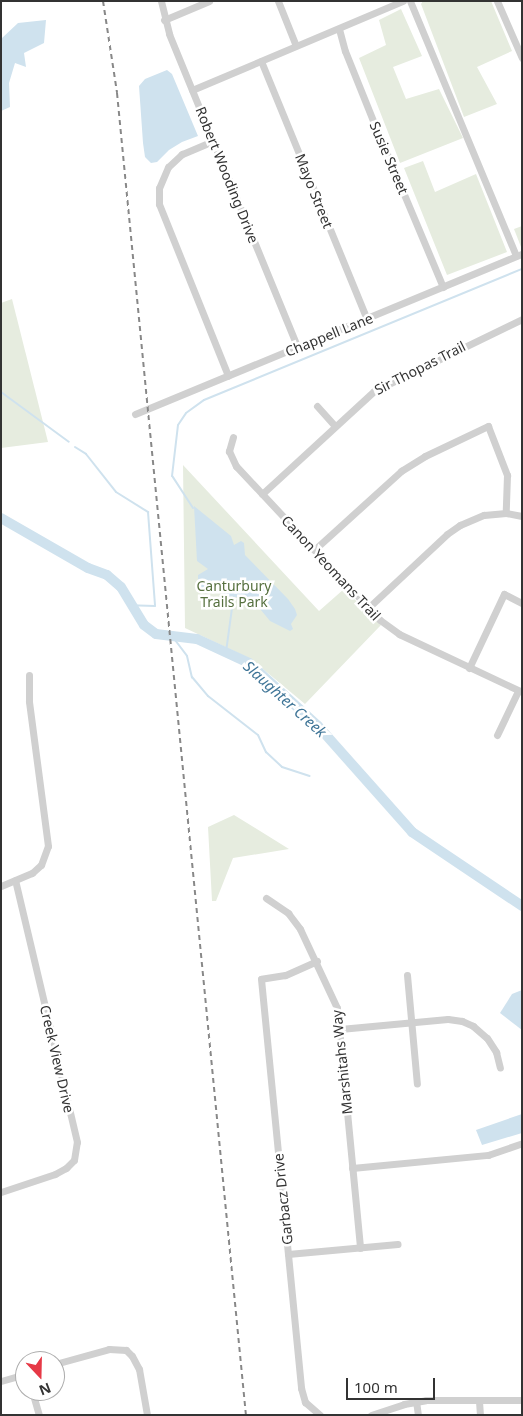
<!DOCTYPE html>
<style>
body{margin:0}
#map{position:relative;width:523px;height:1416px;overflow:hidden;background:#fff;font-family:"Noto Sans",sans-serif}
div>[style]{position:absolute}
.green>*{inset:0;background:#e6ecdf}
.water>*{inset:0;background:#cfe2ee}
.stream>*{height:2px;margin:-1px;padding:0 1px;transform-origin:1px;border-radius:1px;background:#cfe2ee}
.river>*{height:10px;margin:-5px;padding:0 5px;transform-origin:5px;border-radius:5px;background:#cfe2ee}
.minor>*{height:7px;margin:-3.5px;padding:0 3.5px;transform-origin:3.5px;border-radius:3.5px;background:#d0d0d0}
.rail>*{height:2px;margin-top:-1px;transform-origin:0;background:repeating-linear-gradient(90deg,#888 0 5px,transparent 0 9px)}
span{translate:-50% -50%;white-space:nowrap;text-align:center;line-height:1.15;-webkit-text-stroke:5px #fff;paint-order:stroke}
.street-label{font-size:14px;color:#333}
.park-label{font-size:14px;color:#56703f}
.water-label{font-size:15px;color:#3f7597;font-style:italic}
.frame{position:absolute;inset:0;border:2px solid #333;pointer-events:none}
.north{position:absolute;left:15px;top:1351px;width:50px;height:50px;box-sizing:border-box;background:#fff;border:1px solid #adadad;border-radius:50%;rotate:159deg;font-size:14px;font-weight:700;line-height:20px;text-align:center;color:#333}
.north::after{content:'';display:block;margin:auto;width:18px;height:22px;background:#e63946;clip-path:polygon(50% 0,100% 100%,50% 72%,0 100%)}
.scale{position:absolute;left:346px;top:1378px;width:89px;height:22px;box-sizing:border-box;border:2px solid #333;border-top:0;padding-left:6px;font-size:15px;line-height:18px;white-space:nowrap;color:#333;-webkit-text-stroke:4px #fff;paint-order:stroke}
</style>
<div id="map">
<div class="green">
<div style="clip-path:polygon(423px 1px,491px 1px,512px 51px,477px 67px,497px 104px,464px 117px,421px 4px)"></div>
<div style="clip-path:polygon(401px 9px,422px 56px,393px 67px,406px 99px,439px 89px,463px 138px,400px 163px,359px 58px,386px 45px,379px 20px)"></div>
<div style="clip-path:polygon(423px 161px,435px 192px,476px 174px,507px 252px,447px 275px,404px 168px)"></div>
<div style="clip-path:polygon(522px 226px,522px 247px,521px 247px,514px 229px)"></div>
<div style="clip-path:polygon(12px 299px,48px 442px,1px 448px,1px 303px)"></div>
<div style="clip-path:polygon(183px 465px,319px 611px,344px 589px,381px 625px,305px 704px,251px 659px,185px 628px)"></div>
<div style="clip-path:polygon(234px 815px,289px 849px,233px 858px,216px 901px,212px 901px,208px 827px)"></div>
</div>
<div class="water">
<div style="clip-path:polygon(46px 20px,44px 43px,24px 53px,26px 67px,15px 63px,9px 83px,10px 107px,1px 111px,1px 39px,18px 23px)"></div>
<div style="clip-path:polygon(167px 70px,172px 74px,198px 136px,182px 142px,169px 150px,157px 162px,151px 163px,145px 157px,143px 143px,139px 86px,145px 79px)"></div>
<div style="clip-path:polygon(194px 506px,231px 536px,234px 545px,241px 541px,244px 543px,245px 555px,288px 599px,295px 609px,297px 615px,291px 624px,293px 629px,290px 631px,270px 621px,256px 604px,246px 598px,224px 596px,221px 592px,198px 592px,198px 575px,208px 569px,197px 561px)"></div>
<div style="clip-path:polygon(522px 990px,522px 1030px,500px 1013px,512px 994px)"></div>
<div style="clip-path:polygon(522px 1114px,522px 1133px,482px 1145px,476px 1130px)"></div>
</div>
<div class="stream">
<div style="left:1px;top:392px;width:84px;rotate:36.3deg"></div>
<div style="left:75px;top:447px;width:13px;rotate:32deg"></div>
<div style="left:86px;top:454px;width:48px;rotate:51.7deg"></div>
<div style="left:116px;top:492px;width:38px;rotate:32deg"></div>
<div style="left:148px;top:512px;width:94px;rotate:85.7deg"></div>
<div style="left:155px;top:606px;width:24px;rotate:-178deg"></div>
<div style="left:193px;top:508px;width:38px;rotate:-123deg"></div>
<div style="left:172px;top:476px;width:51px;rotate:-83.3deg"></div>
<div style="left:178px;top:425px;width:14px;rotate:-56deg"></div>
<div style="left:186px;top:413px;width:22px;rotate:-36deg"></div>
<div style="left:204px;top:400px;width:344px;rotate:-22.4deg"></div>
<div style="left:172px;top:636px;width:25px;rotate:53deg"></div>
<div style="left:187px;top:656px;width:22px;rotate:77deg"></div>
<div style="left:192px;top:677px;width:25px;rotate:50deg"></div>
<div style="left:208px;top:696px;width:63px;rotate:38deg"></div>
<div style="left:258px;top:735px;width:19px;rotate:65deg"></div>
<div style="left:266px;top:752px;width:22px;rotate:43deg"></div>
<div style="left:282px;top:767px;width:29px;rotate:18deg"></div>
<div style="left:226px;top:652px;width:51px;rotate:-82.2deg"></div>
</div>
<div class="river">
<div style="left:1px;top:518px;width:100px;rotate:29.9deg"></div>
<div style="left:88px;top:568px;width:20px;rotate:20deg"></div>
<div style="left:107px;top:575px;width:18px;rotate:41deg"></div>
<div style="left:121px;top:587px;width:44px;rotate:58.8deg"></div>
<div style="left:144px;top:625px;width:15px;rotate:37deg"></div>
<div style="left:156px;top:634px;width:41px;rotate:7deg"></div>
<div style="left:197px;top:639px;width:57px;rotate:24.8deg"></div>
<div style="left:249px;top:663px;width:93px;rotate:42.4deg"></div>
<div style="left:318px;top:726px;width:142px;rotate:48.4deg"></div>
<div style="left:412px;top:832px;width:133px;rotate:33.9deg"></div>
</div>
<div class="minor">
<div style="left:161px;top:1px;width:34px;rotate:76deg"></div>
<div style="left:169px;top:34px;width:339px;rotate:67.7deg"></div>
<div style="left:278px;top:1px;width:48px;rotate:68.2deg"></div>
<div style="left:410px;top:1px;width:276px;rotate:67.4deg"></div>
<div style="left:497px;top:1px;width:62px;rotate:66.3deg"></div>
<div style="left:164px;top:20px;width:49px;rotate:-22.9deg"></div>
<div style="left:339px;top:29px;width:23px;rotate:75deg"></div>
<div style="left:345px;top:51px;width:78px;rotate:68.1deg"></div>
<div style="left:374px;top:123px;width:178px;rotate:67.2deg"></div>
<div style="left:261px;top:61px;width:280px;rotate:67.7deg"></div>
<div style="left:192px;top:90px;width:229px;rotate:-22.9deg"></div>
<div style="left:213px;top:141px;width:34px;rotate:157deg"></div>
<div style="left:182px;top:154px;width:19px;rotate:137deg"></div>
<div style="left:168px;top:167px;width:23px;rotate:113deg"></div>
<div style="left:159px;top:188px;width:16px;rotate:90deg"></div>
<div style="left:159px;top:204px;width:185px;rotate:68.1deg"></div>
<div style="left:317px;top:406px;width:27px;rotate:48deg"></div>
<div style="left:135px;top:414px;width:419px;rotate:-22.5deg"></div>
<div style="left:233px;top:437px;width:15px;rotate:106deg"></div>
<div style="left:229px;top:451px;width:17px;rotate:65deg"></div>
<div style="left:236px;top:466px;width:211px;rotate:46.9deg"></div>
<div style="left:380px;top:620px;width:24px;rotate:36deg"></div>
<div style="left:399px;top:634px;width:136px;rotate:25.2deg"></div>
<div style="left:262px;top:494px;width:152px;rotate:-42.6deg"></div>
<div style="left:374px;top:391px;width:165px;rotate:-25.9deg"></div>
<div style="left:314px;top:550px;width:118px;rotate:-42.2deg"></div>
<div style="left:401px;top:471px;width:28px;rotate:-32deg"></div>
<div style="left:425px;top:456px;width:70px;rotate:-25.5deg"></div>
<div style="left:488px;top:426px;width:53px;rotate:68.8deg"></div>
<div style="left:507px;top:475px;width:38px;rotate:92deg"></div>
<div style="left:368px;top:608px;width:108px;rotate:-43.1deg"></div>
<div style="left:447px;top:534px;width:16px;rotate:-35deg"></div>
<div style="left:460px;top:525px;width:26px;rotate:-23deg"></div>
<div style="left:484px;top:515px;width:22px;rotate:-5deg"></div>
<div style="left:506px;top:513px;width:16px;rotate:11deg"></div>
<div style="left:469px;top:668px;width:82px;rotate:-64.7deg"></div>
<div style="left:504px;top:594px;width:20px;rotate:27deg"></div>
<div style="left:497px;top:735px;width:49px;rotate:-64.5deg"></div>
<div style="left:1px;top:886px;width:34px;rotate:-23deg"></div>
<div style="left:32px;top:873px;width:12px;rotate:-42deg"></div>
<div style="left:41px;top:865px;width:20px;rotate:-70deg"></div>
<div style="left:48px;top:846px;width:146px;rotate:-97.5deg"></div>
<div style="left:29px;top:701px;width:26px;rotate:-90deg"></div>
<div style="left:266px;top:898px;width:27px;rotate:34deg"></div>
<div style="left:288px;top:913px;width:20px;rotate:53deg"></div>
<div style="left:300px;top:929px;width:87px;rotate:64.9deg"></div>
<div style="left:337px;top:1008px;width:241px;rotate:84.5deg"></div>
<div style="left:317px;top:961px;width:35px;rotate:156deg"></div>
<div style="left:285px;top:975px;width:24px;rotate:171deg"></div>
<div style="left:261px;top:979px;width:411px;rotate:84.4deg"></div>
<div style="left:301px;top:1388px;width:15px;rotate:74deg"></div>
<div style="left:305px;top:1402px;width:20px;rotate:41deg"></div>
<div style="left:407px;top:975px;width:109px;rotate:84.8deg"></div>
<div style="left:340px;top:1029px;width:108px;rotate:-5.3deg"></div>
<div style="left:448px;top:1019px;width:14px;rotate:8deg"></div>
<div style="left:462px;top:1021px;width:12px;rotate:24deg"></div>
<div style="left:473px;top:1026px;width:18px;rotate:41deg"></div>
<div style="left:487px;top:1038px;width:17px;rotate:57deg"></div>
<div style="left:496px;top:1052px;width:16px;rotate:76deg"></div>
<div style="left:352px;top:1168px;width:137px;rotate:-5.5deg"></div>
<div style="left:488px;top:1155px;width:36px;rotate:-19deg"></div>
<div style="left:1px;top:1192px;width:57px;rotate:-18.4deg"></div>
<div style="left:55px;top:1174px;width:13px;rotate:-29deg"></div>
<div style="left:66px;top:1168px;width:11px;rotate:-45deg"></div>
<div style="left:74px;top:1160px;width:18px;rotate:-81deg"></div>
<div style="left:77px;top:1142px;width:269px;rotate:-103.3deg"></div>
<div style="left:288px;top:1254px;width:110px;rotate:-5.2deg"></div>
<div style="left:55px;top:1364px;width:56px;rotate:-15.5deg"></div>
<div style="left:109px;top:1349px;width:17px;rotate:3deg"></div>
<div style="left:126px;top:1350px;width:8px;rotate:45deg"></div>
<div style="left:132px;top:1356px;width:15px;rotate:62deg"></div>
<div style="left:139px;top:1369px;width:47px;rotate:80.1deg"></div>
<div style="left:1px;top:1381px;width:25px;rotate:-16deg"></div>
<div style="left:32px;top:1391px;width:25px;rotate:74deg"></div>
<div style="left:416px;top:1401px;width:14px;rotate:82deg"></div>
<div style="left:479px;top:1401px;width:14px;rotate:86deg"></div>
<div style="left:371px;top:1415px;width:35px;rotate:-18deg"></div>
<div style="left:404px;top:1404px;width:22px;rotate:-10deg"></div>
<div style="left:426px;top:1400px;width:96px"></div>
</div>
<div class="rail">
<div style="left:103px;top:1px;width:93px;rotate:81.3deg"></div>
<div style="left:117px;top:93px;width:1328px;rotate:84.43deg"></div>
</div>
<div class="street-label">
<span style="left:389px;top:158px;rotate:67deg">Susie Street</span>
<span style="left:227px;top:175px;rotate:68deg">Robert Wooding Drive</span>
<span style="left:314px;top:191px;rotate:68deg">Mayo Street</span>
<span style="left:329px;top:335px;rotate:-22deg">Chappell Lane</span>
<span style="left:420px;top:368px;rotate:-27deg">Sir Thopas Trail</span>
<span style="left:331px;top:568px;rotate:47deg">Canon Yeomans Trail</span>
<span style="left:57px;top:1059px;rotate:77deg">Creek View Drive</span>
<span style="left:342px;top:1062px;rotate:-96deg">Marshitahs Way</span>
<span style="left:283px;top:1199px;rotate:-96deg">Garbacz Drive</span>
</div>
<div class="park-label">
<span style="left:234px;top:594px">Canturbury<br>Trails Park</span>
</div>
<div class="water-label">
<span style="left:285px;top:699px;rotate:42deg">Slaughter Creek</span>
</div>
<div class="frame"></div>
<div class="north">N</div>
<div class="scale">100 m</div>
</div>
